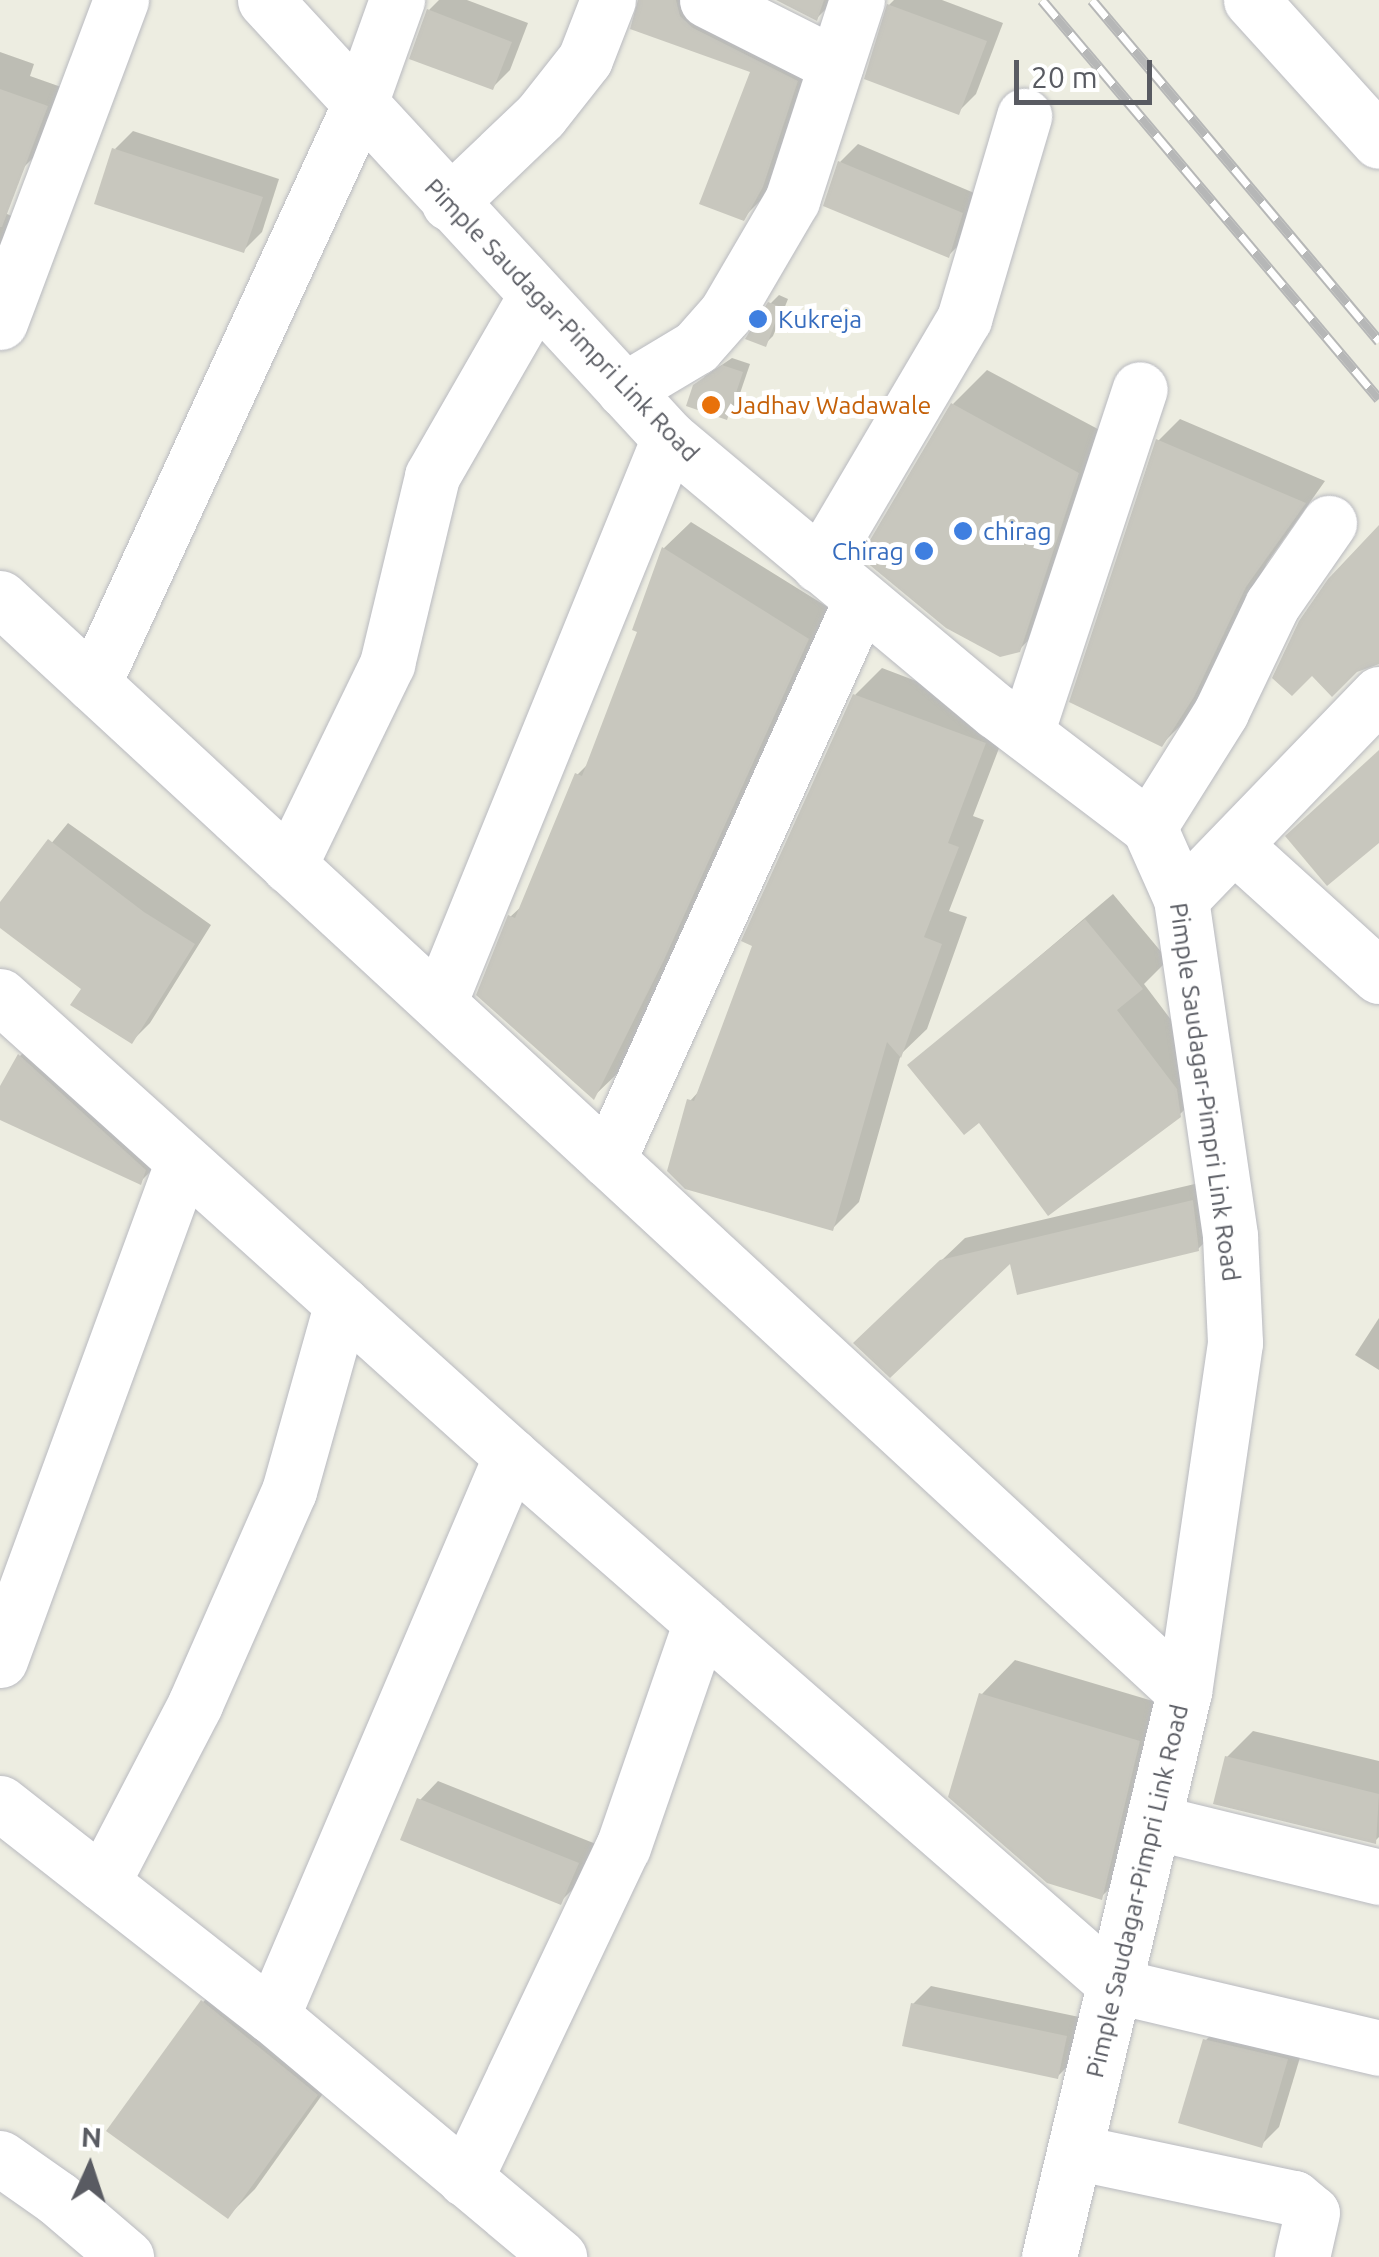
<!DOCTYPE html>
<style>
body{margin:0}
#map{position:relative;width:1379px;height:2257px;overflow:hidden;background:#edede1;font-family:Ubuntu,sans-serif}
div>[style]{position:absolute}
.shadow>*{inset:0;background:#0003}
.building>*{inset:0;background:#c8c7be}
.roads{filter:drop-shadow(0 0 2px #b9bac0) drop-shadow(0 0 2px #b9bac0)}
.minor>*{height:55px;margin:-27.5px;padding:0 27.5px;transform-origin:27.5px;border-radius:27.5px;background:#fff}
.rail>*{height:11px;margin-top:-5.5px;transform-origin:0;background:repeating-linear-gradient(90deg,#fff 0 22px,#b6b7b7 0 44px);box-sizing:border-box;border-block:2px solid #b6b7b7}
.dots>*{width:28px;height:28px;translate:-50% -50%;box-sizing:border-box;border:5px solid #fff;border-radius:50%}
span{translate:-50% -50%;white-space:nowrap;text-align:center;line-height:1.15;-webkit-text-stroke:10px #fff;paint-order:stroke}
.shop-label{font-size:25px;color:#366cbe}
.left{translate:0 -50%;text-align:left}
.right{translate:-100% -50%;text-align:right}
.street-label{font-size:25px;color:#595b62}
.food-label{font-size:25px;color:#c56008}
.north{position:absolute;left:40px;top:2117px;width:100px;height:100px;-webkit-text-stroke:8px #fff;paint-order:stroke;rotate:3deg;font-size:28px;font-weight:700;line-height:40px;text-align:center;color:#595b62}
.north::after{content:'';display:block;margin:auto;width:35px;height:45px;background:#595b62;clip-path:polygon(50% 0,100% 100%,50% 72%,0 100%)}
.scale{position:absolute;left:1014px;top:60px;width:138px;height:45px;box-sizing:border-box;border:5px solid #595b62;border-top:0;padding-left:12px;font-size:30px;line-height:35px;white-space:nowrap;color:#595b62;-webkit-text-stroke:8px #fff;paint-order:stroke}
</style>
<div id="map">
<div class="shadow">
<div style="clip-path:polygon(439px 0,467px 0,528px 23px,510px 70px,492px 88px,429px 10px)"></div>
<div style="clip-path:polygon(641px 0,720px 0,824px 53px,771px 190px,743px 218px,753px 70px)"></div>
<div style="clip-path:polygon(782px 0,835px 0,817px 18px)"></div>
<div style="clip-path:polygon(894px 0,942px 0,1003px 23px,976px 94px,958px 112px,889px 5px)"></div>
<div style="clip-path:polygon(0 52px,34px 64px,30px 76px,64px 88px,41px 150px,23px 168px,0 161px)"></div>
<div style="clip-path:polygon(133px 131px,279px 179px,262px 232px,244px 250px,115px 149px)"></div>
<div style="clip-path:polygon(858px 144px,979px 195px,967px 237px,949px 255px,840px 162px)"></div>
<div style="clip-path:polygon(0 211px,14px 217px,0 254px)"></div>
<div style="clip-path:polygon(779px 295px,788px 299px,773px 336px,765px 344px,770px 304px)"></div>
<div style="clip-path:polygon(732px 358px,750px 364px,735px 408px,726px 417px,704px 377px)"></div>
<div style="clip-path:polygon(987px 370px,1111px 436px,1053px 615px,1019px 650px,953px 404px)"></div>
<div style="clip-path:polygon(1180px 419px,1325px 481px,1267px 563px,1215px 672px,1184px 722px,1162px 744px,1158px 441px)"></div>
<div style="clip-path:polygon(691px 522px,834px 611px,621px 1070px,594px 1096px,510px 917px,523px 905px,577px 775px,591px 761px,640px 631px,635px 629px,664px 548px)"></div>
<div style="clip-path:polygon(882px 668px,1011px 717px,973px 816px,984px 820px,949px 911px,967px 917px,927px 1029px,901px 1054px,859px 1202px,833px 1228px,690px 1101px,701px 1089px,855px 695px)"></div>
<div style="clip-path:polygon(68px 823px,211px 925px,150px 1023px,132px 1041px,84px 989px,0 924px,0 906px)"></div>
<div style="clip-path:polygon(1113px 894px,1168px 960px,1144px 984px,1203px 1062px,1207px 1088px,1179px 1115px,980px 1120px,910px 1066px)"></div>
<div style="clip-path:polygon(38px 1038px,158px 1164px,140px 1182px,0 1117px,0 1091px,20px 1056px)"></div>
<div style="clip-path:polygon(1216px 1179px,1221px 1226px,1198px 1249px,1011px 1259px,879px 1320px,965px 1238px)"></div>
<div style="clip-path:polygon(1379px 1318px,1379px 1370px,1355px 1355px)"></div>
<div style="clip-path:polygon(1015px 1660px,1173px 1707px,1136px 1863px,1101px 1897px,981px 1695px)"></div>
<div style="clip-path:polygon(1253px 1731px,1379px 1761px,1379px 1837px,1375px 1841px,1227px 1757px)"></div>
<div style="clip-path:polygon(438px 1781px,596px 1844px,578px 1884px,560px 1902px,420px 1800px)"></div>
<div style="clip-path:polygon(230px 1976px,342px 2067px,255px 2189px,228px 2216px,203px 2002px)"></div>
<div style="clip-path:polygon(931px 1986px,1084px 2018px,1076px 2058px,1058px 2076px,913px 2004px)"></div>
<div style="clip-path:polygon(1224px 2022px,1305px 2041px,1279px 2127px,1261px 2145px,1206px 2040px)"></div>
</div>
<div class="building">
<div style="clip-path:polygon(638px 0,676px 0,680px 16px,693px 28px,798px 81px,763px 187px,744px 221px,699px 204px,750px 72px,630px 29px)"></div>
<div style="clip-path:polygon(776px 0,824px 0,817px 21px)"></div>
<div style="clip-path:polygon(887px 4px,987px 41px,959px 115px,864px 79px)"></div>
<div style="clip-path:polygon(427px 9px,512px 42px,493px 90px,409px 59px)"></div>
<div style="clip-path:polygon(0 89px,48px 106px,2px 227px,0 227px)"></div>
<div style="clip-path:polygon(112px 148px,263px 197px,244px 253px,94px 204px)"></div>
<div style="clip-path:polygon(838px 161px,963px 213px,949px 258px,823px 206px)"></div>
<div style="clip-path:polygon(768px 302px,781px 307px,766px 347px,745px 339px)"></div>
<div style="clip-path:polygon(722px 365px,743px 372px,727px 420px,686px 406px,693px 385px)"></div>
<div style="clip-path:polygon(951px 403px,1079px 473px,1020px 652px,1000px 657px,946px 628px,860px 557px)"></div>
<div style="clip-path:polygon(1156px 439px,1306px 503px,1246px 587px,1194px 697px,1162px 747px,1069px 702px)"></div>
<div style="clip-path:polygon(1379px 525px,1379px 664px,1357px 672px,1332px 697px,1312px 676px,1292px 696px,1272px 678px,1299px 621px,1328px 579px)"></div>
<div style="clip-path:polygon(662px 547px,809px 639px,664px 960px,594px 1100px,476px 995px,508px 915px,515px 918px,575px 773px,582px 776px,637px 632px,632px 630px)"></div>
<div style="clip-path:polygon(853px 694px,986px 743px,948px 843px,959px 847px,924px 937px,942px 944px,901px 1058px,887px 1042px,833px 1231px,685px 1189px,667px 1171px,687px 1099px,694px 1101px,752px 946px,741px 941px)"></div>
<div style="clip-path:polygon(1379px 750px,1379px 843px,1327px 886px,1285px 836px)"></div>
<div style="clip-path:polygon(48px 839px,144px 912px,195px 944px,132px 1044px,70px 1005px,81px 989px,0 928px,0 902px)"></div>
<div style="clip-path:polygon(1085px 919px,1143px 989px,1117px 1010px,1177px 1089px,1181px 1117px,1048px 1216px,979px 1123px,964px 1135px,907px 1065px)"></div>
<div style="clip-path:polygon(18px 1054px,146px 1170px,141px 1185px,0 1120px,0 1086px)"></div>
<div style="clip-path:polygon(1193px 1200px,1199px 1251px,1017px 1295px,1010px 1264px,890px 1378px,853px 1343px,940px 1260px)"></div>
<div style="clip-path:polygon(979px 1693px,1140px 1741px,1102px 1900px,1047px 1883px,948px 1797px)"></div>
<div style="clip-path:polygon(1225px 1756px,1379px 1794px,1376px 1844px,1213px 1804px)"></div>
<div style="clip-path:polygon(417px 1798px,579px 1863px,561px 1905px,400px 1840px)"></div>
<div style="clip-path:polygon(201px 2000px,318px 2095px,228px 2219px,106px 2131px)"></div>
<div style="clip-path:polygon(911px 2003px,1067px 2036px,1058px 2079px,902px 2046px)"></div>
<div style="clip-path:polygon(1203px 2039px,1288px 2059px,1262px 2148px,1178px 2123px)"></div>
</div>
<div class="roads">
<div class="minor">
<div style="left:265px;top:0;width:596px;rotate:47.31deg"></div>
<div style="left:669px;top:438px;width:426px;rotate:39.9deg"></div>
<div style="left:996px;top:711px;width:192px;rotate:37.2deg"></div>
<div style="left:1149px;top:827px;width:79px;rotate:66deg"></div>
<div style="left:1181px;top:899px;width:341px;rotate:81.7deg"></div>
<div style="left:1230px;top:1236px;width:107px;rotate:87.3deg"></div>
<div style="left:1235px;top:1343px;width:353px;rotate:98.3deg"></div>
<div style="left:1184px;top:1692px;width:581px;rotate:103.44deg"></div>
<div style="left:707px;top:0;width:144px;rotate:26.7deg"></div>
<div style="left:1251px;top:0;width:190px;rotate:47.8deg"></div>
<div style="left:449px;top:203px;width:127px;rotate:-43.7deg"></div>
<div style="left:541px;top:115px;width:71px;rotate:-51.8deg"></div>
<div style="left:585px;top:59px;width:63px;rotate:-68.7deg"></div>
<div style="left:0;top:322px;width:344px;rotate:-69.4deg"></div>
<div style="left:624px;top:390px;width:84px;rotate:-30.8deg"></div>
<div style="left:696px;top:347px;width:45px;rotate:-48.6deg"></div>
<div style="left:726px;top:313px;width:131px;rotate:-59.7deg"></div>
<div style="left:792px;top:200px;width:210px;rotate:-72deg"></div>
<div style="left:819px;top:565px;width:286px;rotate:-59.5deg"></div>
<div style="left:964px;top:319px;width:212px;rotate:-73.5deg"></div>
<div style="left:0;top:598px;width:1612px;rotate:42.74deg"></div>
<div style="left:93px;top:684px;width:636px;rotate:-65.29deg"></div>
<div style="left:359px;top:106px;width:113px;rotate:-70.3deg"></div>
<div style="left:1026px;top:733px;width:362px;rotate:-71.7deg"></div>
<div style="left:1149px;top:827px;width:136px;rotate:-57.9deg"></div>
<div style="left:1221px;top:712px;width:119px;rotate:-64.5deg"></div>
<div style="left:1272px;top:605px;width:100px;rotate:-55.2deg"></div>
<div style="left:1235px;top:846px;width:194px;rotate:42.1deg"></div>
<div style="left:289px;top:866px;width:225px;rotate:-64.1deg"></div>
<div style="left:387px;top:664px;width:193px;rotate:-76.5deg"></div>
<div style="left:432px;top:476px;width:209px;rotate:-60.1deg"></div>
<div style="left:1181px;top:899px;width:285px;rotate:-46deg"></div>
<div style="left:0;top:996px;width:688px;rotate:41.99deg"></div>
<div style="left:511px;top:1456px;width:805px;rotate:41.17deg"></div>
<div style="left:1117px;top:1986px;width:269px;rotate:13.3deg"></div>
<div style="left:439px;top:1003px;width:610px;rotate:-67.85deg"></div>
<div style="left:608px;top:1160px;width:614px;rotate:-65.69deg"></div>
<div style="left:0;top:1660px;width:531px;rotate:-69.86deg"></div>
<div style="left:0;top:1803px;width:345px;rotate:38.1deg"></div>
<div style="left:272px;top:2016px;width:375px;rotate:40deg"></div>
<div style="left:1154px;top:1822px;width:232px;rotate:13.7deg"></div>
<div style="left:102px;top:1883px;width:202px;rotate:-62.5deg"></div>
<div style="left:195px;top:1704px;width:233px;rotate:-66.2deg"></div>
<div style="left:289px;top:1491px;width:195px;rotate:-74.3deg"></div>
<div style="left:272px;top:2016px;width:609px;rotate:-66.89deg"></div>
<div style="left:1075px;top:2152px;width:224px;rotate:11.9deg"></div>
<div style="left:1294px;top:2198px;width:23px;rotate:40deg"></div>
<div style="left:1312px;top:2213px;width:45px;rotate:102.8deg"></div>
<div style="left:0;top:2158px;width:70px;rotate:35.1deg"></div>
<div style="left:57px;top:2198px;width:91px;rotate:40.5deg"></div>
<div style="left:465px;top:2179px;width:368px;rotate:-64.6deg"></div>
<div style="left:623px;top:1847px;width:238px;rotate:-70.9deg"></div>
</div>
</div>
<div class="rail">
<div style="left:1042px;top:0;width:522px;rotate:49.82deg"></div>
<div style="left:1092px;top:0;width:446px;rotate:49.9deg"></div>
</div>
<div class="dots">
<div style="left:758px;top:319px;background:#3f7fe0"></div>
<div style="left:711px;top:405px;background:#e8710a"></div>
<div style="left:963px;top:531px;background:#3f7fe0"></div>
<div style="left:924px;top:551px;background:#3f7fe0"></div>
</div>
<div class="shop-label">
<span class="left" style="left:778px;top:319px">Kukreja</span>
<span class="left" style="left:983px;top:531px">chirag</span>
<span class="right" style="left:904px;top:551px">Chirag</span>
</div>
<div class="street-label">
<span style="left:562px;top:320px;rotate:46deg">Pimple Saudagar-Pimpri Link Road</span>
<span style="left:1205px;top:1092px;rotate:82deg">Pimple Saudagar-Pimpri Link Road</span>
<span style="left:1137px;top:1891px;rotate:-77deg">Pimple Saudagar-Pimpri Link Road</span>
</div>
<div class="food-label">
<span class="left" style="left:731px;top:405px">Jadhav Wadawale</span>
</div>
<div class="north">N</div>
<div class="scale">20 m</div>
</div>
